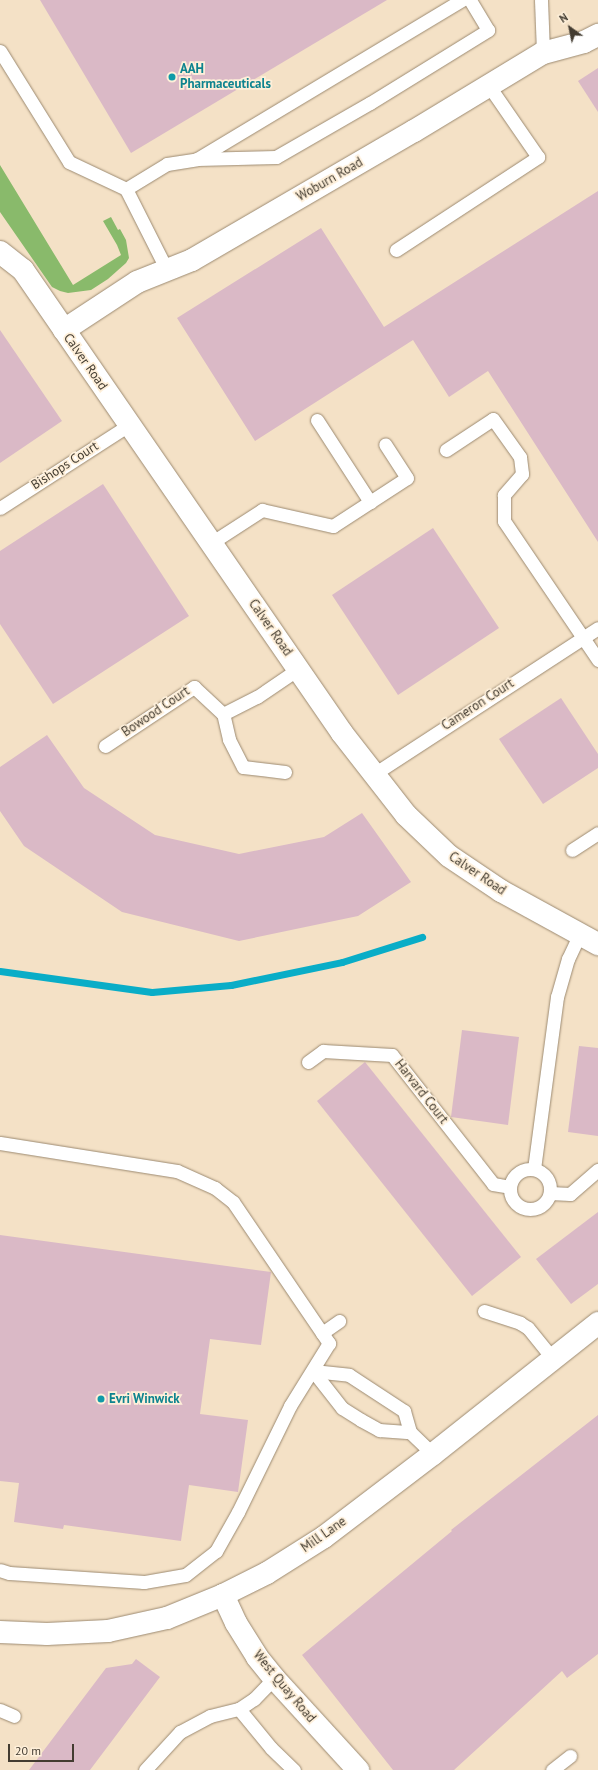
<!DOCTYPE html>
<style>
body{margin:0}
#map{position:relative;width:598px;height:1770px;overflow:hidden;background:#f4e1c6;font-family:"PT Sans",sans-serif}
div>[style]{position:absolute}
.forest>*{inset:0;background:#89ba6b}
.stream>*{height:7px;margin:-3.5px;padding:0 3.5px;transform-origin:3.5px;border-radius:3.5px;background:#09adc7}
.building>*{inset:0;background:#dab9c6}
.roads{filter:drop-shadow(0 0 1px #9c8a71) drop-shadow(0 0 1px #9c8a71)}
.service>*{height:13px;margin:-6.5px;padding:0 6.5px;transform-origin:6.5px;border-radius:6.5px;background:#fff}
.service>.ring{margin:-6.5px;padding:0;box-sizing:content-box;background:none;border:13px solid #fff;border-radius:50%}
.minor>*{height:22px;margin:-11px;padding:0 11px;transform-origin:11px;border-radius:11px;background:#fff}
.tertiary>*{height:22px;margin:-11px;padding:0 11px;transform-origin:11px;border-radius:11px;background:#fff}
.dots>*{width:11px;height:11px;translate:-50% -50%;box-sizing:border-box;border:2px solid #feefd9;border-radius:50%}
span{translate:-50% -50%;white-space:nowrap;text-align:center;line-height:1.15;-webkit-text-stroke:3.5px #feefd9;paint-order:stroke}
.culture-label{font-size:13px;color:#0d838f;font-weight:700}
.left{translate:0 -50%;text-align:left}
.street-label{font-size:13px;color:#433c31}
.north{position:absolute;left:550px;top:8px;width:40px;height:40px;-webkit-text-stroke:3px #feefd9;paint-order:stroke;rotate:327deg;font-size:11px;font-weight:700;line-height:16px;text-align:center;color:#433c31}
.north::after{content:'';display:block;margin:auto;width:14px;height:18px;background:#433c31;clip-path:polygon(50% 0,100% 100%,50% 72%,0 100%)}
.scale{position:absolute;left:8px;top:1744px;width:66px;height:18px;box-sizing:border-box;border:2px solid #433c31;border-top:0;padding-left:5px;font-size:12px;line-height:14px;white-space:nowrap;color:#433c31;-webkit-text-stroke:3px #feefd9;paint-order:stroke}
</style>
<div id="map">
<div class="forest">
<div style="clip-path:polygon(0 165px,73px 285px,121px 255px,117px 245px,103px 221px,111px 217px,118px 230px,120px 229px,126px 240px,129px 258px,126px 263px,108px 279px,91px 290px,68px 293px,60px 291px,52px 287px,0 212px)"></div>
</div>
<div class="stream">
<div style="left:0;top:971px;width:153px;rotate:7.9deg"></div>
<div style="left:152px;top:992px;width:79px;rotate:-5.1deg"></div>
<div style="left:231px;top:985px;width:113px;rotate:-11.7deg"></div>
<div style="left:342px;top:962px;width:84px;rotate:-17.4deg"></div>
</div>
<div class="building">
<div style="clip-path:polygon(40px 0,387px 0,131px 153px)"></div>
<div style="clip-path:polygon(598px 68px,598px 112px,578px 81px)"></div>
<div style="clip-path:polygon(598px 191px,598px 542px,488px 371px,449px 397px,413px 340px,255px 441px,177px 318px,321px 228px,384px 327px)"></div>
<div style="clip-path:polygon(0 330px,62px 421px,0 463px)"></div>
<div style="clip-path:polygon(103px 484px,189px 616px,53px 704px,0 624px,0 551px)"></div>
<div style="clip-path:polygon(433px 528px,499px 628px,398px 695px,332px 595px)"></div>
<div style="clip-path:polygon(561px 698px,598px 754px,598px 768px,543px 804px,499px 739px)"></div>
<div style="clip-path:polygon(47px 735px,84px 788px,155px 835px,239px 854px,324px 837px,362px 813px,411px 882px,358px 916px,239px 941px,122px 912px,24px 846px,0 811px,0 767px)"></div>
<div style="clip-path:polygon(462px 1030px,519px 1037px,508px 1125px,451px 1117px)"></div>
<div style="clip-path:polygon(579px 1046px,598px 1048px,598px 1136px,568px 1132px)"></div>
<div style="clip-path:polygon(365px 1062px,521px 1257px,472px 1296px,317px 1101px)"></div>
<div style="clip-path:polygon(598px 1212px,598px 1284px,571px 1304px,536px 1259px)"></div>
<div style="clip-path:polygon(0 1235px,271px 1272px,261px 1345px,210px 1339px,200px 1414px,248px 1420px,238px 1492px,189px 1485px,181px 1541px,64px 1525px,63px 1529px,14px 1522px,19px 1483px,0 1481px)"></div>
<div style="clip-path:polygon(598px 1415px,598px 1654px,567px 1678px,562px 1671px,454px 1770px,393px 1770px,302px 1655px,452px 1531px,451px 1530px)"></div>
<div style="clip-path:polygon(136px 1659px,160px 1677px,90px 1770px,29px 1770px,106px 1668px,132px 1664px)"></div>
</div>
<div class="roads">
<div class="service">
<div style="left:541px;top:0;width:53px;rotate:87.8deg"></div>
<div style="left:0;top:51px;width:131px;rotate:58.1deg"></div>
<div style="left:69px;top:162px;width:63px;rotate:25.3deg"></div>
<div style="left:126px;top:189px;width:91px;rotate:63.2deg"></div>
<div style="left:197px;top:159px;width:309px;rotate:-31deg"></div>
<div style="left:126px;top:189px;width:48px;rotate:-31.4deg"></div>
<div style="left:167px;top:164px;width:30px;rotate:-9deg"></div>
<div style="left:197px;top:159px;width:79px;rotate:-1.5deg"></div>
<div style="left:276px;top:157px;width:108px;rotate:-29.9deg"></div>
<div style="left:370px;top:103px;width:139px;rotate:-31.7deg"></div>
<div style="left:488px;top:30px;width:35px;rotate:-121deg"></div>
<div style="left:396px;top:250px;width:170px;rotate:-33.2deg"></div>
<div style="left:538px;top:157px;width:86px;rotate:-124.6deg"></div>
<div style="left:317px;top:420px;width:98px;rotate:57.1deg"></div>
<div style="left:446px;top:450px;width:56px;rotate:-33.4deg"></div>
<div style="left:493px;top:419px;width:47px;rotate:54.6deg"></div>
<div style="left:520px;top:457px;width:17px;rotate:83deg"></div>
<div style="left:522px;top:474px;width:28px;rotate:131deg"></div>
<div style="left:504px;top:495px;width:26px;rotate:90deg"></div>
<div style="left:504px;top:521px;width:168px;rotate:55.9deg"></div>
<div style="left:0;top:508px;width:153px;rotate:-32.8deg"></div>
<div style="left:211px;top:543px;width:61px;rotate:-32.9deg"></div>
<div style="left:262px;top:510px;width:73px;rotate:12.7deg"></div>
<div style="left:333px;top:526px;width:88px;rotate:-33deg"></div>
<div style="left:407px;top:478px;width:40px;rotate:-122.9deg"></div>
<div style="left:105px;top:746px;width:107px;rotate:-33.5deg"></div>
<div style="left:194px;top:687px;width:40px;rotate:43deg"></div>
<div style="left:285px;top:772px;width:42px;rotate:-173.2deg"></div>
<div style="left:243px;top:767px;width:31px;rotate:-117deg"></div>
<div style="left:229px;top:739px;width:26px;rotate:-103deg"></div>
<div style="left:223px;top:714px;width:38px;rotate:-27deg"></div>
<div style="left:257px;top:697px;width:50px;rotate:-34.3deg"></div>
<div style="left:374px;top:774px;width:267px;rotate:-33.1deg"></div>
<div style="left:572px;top:850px;width:31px;rotate:-33deg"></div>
<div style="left:308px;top:1062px;width:19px;rotate:-36deg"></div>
<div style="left:323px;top:1051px;width:69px;rotate:3.3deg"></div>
<div style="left:392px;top:1055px;width:164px;rotate:51.9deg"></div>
<div style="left:493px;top:1184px;width:17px;rotate:10deg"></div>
<div style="left:0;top:1143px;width:179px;rotate:9deg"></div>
<div style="left:177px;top:1171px;width:42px;rotate:24.1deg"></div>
<div style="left:215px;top:1188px;width:23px;rotate:38deg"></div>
<div style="left:233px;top:1202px;width:171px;rotate:55.8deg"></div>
<div style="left:329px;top:1343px;width:74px;rotate:121.8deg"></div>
<div style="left:290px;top:1406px;width:118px;rotate:116.1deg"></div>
<div style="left:238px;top:1512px;width:45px;rotate:119.4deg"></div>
<div style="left:216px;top:1551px;width:39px;rotate:142deg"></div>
<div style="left:185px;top:1575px;width:42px;rotate:170.3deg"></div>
<div style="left:144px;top:1582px;width:135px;rotate:-176.2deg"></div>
<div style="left:9px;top:1573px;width:9px;rotate:-162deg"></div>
<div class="ring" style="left:510px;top:1169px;width:27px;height:27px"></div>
<div style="left:534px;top:1169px;width:174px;rotate:-82.4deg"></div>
<div style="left:557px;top:997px;width:40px;rotate:-74deg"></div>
<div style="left:568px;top:959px;width:26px;rotate:-65deg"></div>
<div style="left:550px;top:1193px;width:20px;rotate:3deg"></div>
<div style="left:570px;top:1194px;width:37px;rotate:-41deg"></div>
<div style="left:484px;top:1311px;width:38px;rotate:18deg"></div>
<div style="left:520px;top:1323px;width:9px;rotate:32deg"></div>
<div style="left:528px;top:1328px;width:40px;rotate:51deg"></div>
<div style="left:322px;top:1333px;width:21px;rotate:-35deg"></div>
<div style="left:313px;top:1371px;width:36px;rotate:6deg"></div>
<div style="left:349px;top:1375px;width:66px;rotate:33.2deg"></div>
<div style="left:404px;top:1411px;width:22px;rotate:74deg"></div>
<div style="left:410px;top:1432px;width:32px;rotate:44deg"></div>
<div style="left:313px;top:1371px;width:47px;rotate:51.9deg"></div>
<div style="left:342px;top:1408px;width:22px;rotate:32deg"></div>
<div style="left:361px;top:1420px;width:21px;rotate:29deg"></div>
<div style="left:379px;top:1430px;width:31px;rotate:4deg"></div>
<div style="left:239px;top:1709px;width:50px;rotate:50.6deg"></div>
<div style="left:271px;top:1748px;width:32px;rotate:44deg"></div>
<div style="left:0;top:1710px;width:15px;rotate:23deg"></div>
<div style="left:145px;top:1770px;width:52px;rotate:-47.4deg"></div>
<div style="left:180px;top:1732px;width:34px;rotate:-28deg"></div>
<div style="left:210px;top:1716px;width:30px;rotate:-14deg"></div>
<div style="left:239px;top:1709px;width:18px;rotate:-34deg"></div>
<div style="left:254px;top:1699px;width:29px;rotate:-46deg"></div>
<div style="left:552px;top:1770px;width:23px;rotate:-38deg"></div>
</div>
<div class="minor">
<div style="left:64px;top:330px;width:87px;rotate:-33.3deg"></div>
<div style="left:137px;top:282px;width:59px;rotate:-21.8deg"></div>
<div style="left:192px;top:260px;width:257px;rotate:-30.2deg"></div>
<div style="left:414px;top:131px;width:151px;rotate:-31.2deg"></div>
<div style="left:543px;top:53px;width:42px;rotate:-15deg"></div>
<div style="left:584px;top:42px;width:16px;rotate:-27deg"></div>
<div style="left:223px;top:1595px;width:31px;rotate:65deg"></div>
<div style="left:236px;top:1623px;width:40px;rotate:58deg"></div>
<div style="left:257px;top:1657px;width:27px;rotate:51deg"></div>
<div style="left:274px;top:1678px;width:125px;rotate:47.6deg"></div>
</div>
<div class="tertiary">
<div style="left:0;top:252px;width:29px;rotate:38deg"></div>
<div style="left:23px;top:270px;width:562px;rotate:55.43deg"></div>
<div style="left:342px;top:733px;width:104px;rotate:52deg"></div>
<div style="left:406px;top:815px;width:59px;rotate:43.6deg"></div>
<div style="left:449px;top:856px;width:63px;rotate:33.9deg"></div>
<div style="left:501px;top:891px;width:111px;rotate:28.7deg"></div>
<div style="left:0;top:1632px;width:47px;rotate:2.4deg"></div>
<div style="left:47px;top:1634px;width:61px;rotate:-2.8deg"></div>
<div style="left:108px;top:1631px;width:60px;rotate:-12.4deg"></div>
<div style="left:167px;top:1618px;width:61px;rotate:-22.3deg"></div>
<div style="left:223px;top:1595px;width:49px;rotate:-26.6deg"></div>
<div style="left:267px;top:1573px;width:67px;rotate:-32.3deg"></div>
<div style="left:324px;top:1537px;width:137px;rotate:-37.3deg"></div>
<div style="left:433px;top:1454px;width:211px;rotate:-38.4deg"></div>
</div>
</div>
<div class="dots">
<div style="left:172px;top:77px;background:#0f9aa8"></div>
<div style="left:101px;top:1399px;background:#0f9aa8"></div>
</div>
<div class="culture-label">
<span class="left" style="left:180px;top:77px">AAH<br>Pharmaceuticals</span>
<span class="left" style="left:109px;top:1399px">Evri Winwick</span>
</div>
<div class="street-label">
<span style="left:330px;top:180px;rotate:-30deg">Woburn Road</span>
<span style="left:85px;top:362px;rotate:55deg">Calver Road</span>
<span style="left:65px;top:466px;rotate:-33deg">Bishops Court</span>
<span style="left:270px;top:628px;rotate:55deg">Calver Road</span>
<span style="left:478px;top:705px;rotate:-33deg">Cameron Court</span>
<span style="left:156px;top:712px;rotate:-34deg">Bowood Court</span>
<span style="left:477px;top:874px;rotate:34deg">Calver Road</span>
<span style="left:421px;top:1092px;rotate:52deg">Harvard Court</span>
<span style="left:324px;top:1535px;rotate:-35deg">Mill Lane</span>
<span style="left:284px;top:1687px;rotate:50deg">West Quay Road</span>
</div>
<div class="north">N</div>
<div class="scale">20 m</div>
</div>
